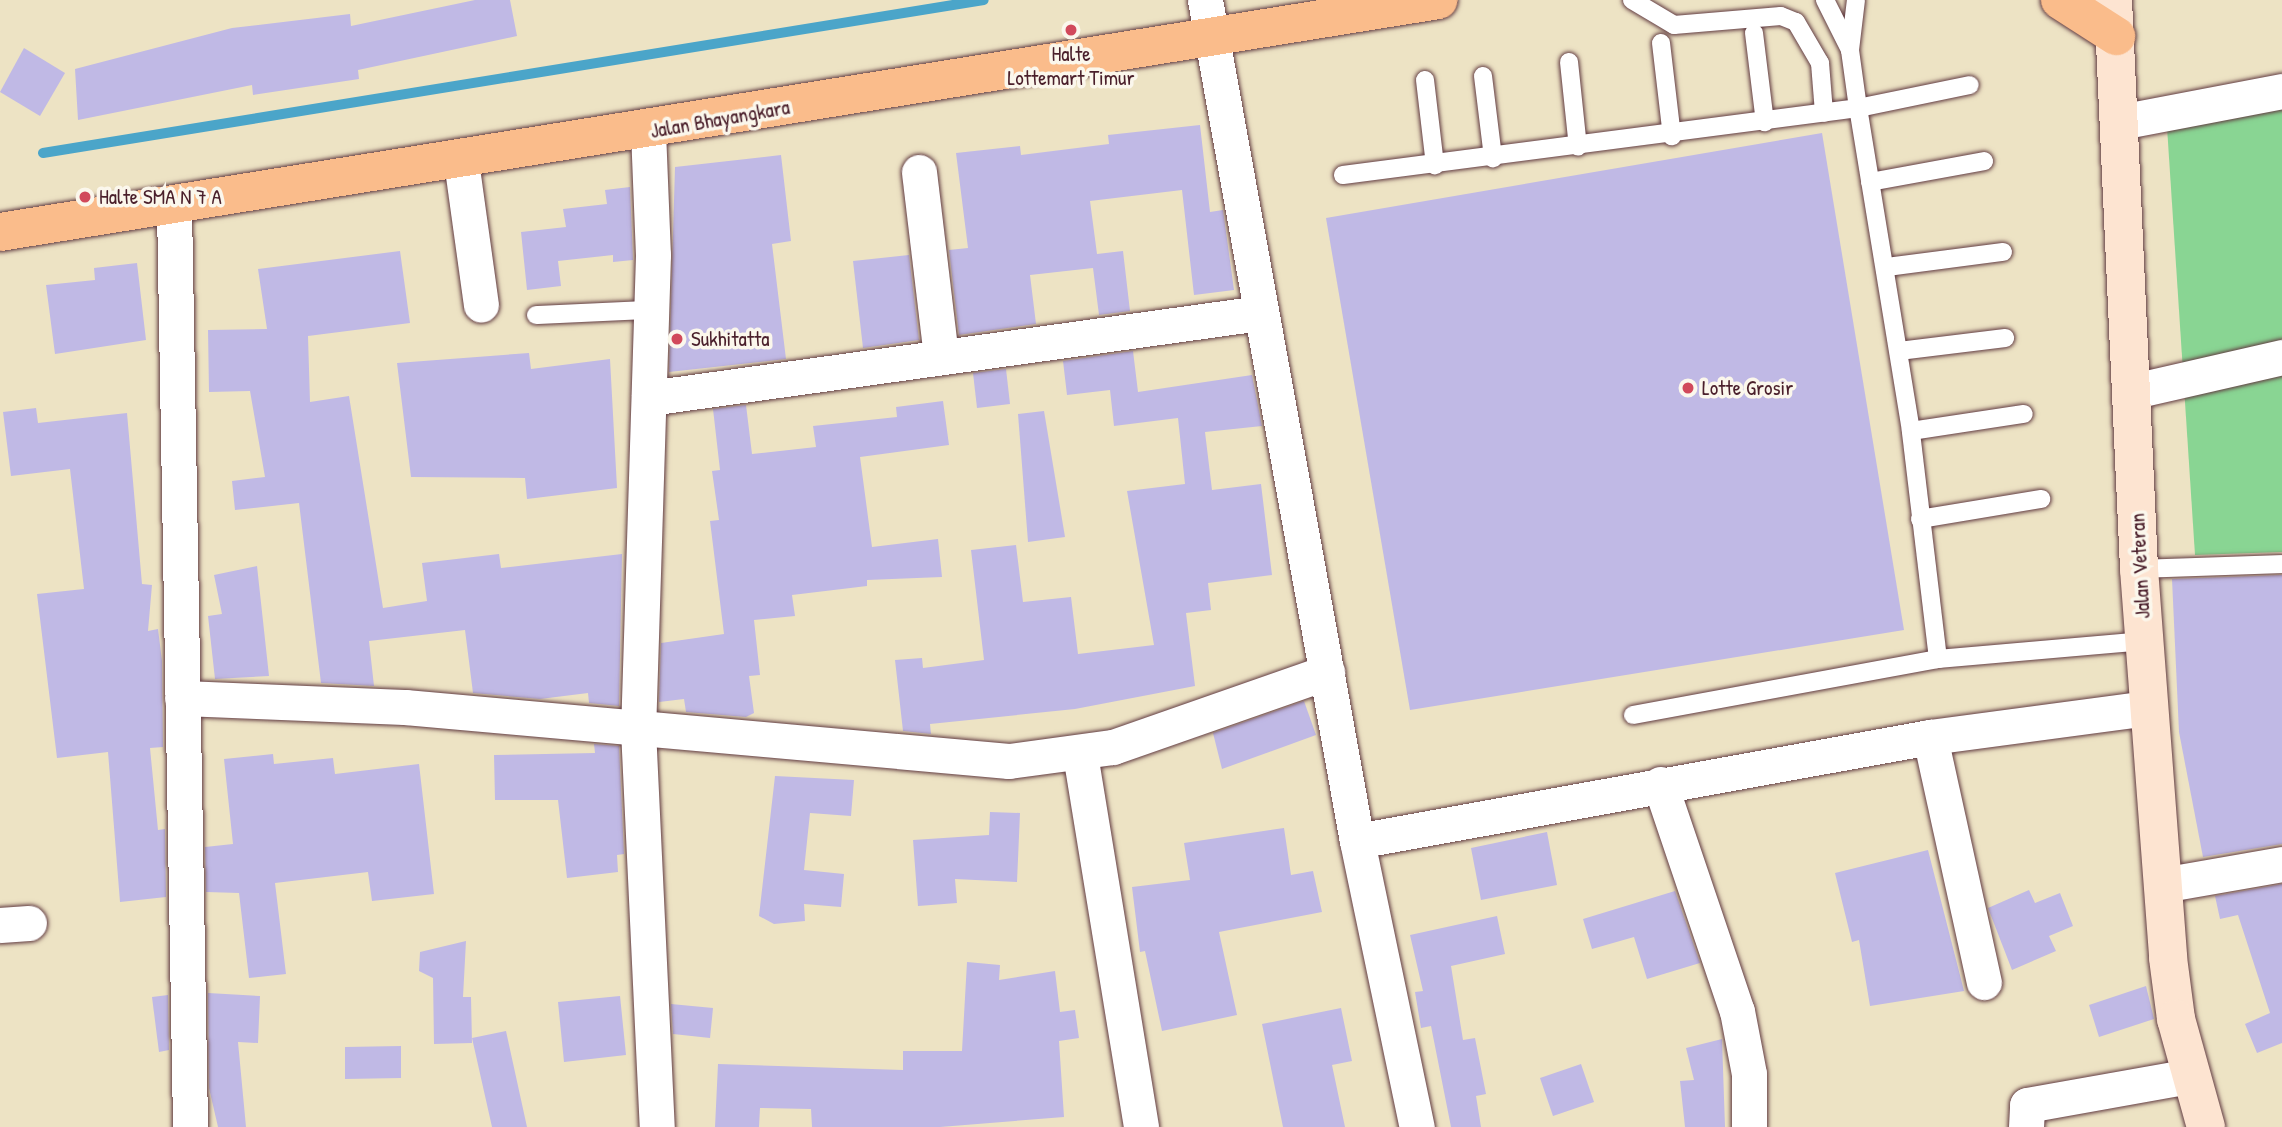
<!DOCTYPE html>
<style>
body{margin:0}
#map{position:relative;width:2282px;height:1127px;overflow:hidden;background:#ede3c4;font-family:"Patrick Hand",sans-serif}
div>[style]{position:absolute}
.green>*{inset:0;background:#89d593}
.stream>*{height:10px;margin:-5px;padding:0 5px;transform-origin:5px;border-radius:5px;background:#4ba5c9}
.building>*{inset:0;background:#c0b9e5}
.roads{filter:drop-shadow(0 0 2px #623c42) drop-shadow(0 0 2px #623c42)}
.lane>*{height:18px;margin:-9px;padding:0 9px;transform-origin:9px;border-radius:9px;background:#fff}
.street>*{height:35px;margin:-17.5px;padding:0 17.5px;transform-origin:17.5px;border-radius:17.5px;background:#fff}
.secondary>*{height:38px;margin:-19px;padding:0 19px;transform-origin:19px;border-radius:19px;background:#fde4d1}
.primary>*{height:38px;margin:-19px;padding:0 19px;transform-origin:19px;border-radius:19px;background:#fabc8b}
.dots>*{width:19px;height:19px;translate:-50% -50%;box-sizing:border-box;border:4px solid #fbf7ec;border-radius:50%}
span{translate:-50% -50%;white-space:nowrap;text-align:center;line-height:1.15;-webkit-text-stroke:7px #fbf7ec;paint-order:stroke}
.poi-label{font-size:21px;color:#4a1f2b}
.left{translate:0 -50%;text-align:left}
.street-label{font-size:21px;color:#4a1f2b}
</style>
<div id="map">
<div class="green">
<div style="clip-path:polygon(2282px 106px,2282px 552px,2195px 555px,2167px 127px)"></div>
</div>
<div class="stream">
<div style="left:43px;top:153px;width:953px;rotate:-9.24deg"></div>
</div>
<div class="building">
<div style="clip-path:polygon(475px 0,510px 0,517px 36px,358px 70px,359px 79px,253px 95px,252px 85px,78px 120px,75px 69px,232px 28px,350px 14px,351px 26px)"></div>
<div style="clip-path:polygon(24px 48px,65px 73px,40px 116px,0 92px)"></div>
<div style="clip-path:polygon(1200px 125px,1210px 212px,1223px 210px,1234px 290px,1194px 295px,1182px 190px,1090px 201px,1097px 254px,1123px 251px,1130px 311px,1099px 315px,1093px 268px,1030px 275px,1036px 324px,959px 335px,949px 250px,968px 248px,956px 153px,1020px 146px,1021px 155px,1109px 144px,1108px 135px)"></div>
<div style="clip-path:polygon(1822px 133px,1904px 630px,1410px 710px,1326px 218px)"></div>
<div style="clip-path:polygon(781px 155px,791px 241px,772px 244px,786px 359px,669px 372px,675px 167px)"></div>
<div style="clip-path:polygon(630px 187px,633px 260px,613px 262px,613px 255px,558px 261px,561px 286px,527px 290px,521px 232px,566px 227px,563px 209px,607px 204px,605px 190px)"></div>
<div style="clip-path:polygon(400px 251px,410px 323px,308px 336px,310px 402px,349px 396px,383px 608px,427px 601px,422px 563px,499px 554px,501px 568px,622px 554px,619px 706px,589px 703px,588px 693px,540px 699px,473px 693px,465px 630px,369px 641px,374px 686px,321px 683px,299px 503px,235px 510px,232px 481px,265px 477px,250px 391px,209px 392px,208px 330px,267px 329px,258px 269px)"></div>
<div style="clip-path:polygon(909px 255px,919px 340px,863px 348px,853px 261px)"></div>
<div style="clip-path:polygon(137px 263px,146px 340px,55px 354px,46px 285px,95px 280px,94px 268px)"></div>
<div style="clip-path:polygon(1133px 351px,1138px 392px,1252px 375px,1262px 426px,1205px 432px,1212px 490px,1261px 484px,1272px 575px,1208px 583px,1211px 610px,1186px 613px,1195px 686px,1075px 709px,930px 724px,931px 734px,903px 731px,895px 660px,922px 658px,923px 668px,984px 660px,971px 550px,1016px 545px,1023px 602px,1071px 597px,1078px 654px,1154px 645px,1127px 491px,1185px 484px,1178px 418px,1114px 426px,1110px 390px,1067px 395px,1063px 361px)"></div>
<div style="clip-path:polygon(529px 353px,531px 369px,610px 359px,617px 488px,527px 499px,525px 478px,411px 477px,397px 363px)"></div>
<div style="clip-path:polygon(1006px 369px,1010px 404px,977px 408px,973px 373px)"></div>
<div style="clip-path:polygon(943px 401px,949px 445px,860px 457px,872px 547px,938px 539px,942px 577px,867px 580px,867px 586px,792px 595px,795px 616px,754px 620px,760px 675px,749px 676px,754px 713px,746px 717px,686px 712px,684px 699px,659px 702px,661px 643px,724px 634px,710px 521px,719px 520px,712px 471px,720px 470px,713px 409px,746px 405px,752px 454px,816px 447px,813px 426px,897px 417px,896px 407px)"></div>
<div style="clip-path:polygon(36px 408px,38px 423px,127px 413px,142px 584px,152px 585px,148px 631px,158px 629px,162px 661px,163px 747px,150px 748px,158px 830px,165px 829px,166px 897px,120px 902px,108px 752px,57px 758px,37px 594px,84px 589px,70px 469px,11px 476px,3px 412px)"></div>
<div style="clip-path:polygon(1044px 411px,1065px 537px,1028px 542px,1018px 414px)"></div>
<div style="clip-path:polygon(257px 566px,269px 676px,215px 679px,208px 616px,222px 614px,214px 575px)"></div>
<div style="clip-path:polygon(2282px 575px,2282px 844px,2203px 857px,2179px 732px,2172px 579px)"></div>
<div style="clip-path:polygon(1304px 701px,1316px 735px,1222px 769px,1213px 733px)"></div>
<div style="clip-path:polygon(594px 744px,619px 746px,624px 854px,617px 855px,618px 872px,567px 878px,558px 800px,495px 800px,494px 755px,595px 753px)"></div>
<div style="clip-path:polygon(273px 754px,274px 764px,333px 758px,335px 774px,419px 764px,434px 894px,372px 901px,368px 872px,275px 883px,286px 974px,249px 978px,239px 893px,206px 892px,205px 847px,233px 844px,224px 759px)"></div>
<div style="clip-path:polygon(775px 776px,854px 780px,851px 816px,810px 813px,804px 870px,844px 874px,841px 907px,804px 904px,805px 921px,774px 924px,759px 916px)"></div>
<div style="clip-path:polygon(990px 812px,1020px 813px,1017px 882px,955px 879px,957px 903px,918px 906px,913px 840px,989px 835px)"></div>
<div style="clip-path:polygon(1284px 828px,1291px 875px,1313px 871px,1322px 912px,1219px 932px,1237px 1015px,1162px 1031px,1145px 951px,1140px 952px,1132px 887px,1190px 880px,1184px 843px)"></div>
<div style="clip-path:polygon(1547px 832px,1557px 885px,1481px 900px,1471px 848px)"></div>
<div style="clip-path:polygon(1928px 850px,1964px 991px,1870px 1006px,1859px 940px,1852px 942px,1835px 873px)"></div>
<div style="clip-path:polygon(2282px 884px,2282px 1043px,2257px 1053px,2245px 1024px,2270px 1013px,2238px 915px,2220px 919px,2215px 896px)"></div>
<div style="clip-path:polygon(2029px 890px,2035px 903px,2060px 893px,2073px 926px,2049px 936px,2056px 951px,2012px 970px,1988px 908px)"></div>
<div style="clip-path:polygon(1675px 891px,1700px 963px,1647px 979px,1634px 937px,1592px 949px,1583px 919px)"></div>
<div style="clip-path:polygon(1497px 916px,1505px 954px,1451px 966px,1463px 1040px,1475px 1038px,1486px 1094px,1476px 1096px,1481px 1127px,1451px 1127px,1431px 1026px,1421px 1028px,1415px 992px,1423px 991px,1410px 935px)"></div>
<div style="clip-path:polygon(466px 941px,463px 997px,471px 997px,472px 1043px,434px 1044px,433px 978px,419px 971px,420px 952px)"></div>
<div style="clip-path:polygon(967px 962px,1000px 965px,999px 980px,1055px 971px,1060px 1012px,1075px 1010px,1079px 1038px,1059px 1041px,1064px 1117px,940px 1127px,812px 1127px,811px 1109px,760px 1108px,759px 1127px,715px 1127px,718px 1064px,903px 1070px,903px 1051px,962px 1051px)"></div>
<div style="clip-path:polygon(2146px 986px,2154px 1019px,2099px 1037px,2089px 1005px)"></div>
<div style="clip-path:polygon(208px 993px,260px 996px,258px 1043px,238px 1042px,246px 1127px,218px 1127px,209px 1088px)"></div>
<div style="clip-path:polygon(168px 995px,169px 1050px,159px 1052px,152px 997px)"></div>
<div style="clip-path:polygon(620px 996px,626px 1055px,564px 1062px,558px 1002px)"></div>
<div style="clip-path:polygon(671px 1004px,713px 1008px,710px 1038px,673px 1034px)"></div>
<div style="clip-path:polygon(1341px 1008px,1352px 1061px,1332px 1065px,1345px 1127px,1283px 1127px,1262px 1024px)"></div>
<div style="clip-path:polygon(506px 1031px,511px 1054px,527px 1127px,492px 1127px,472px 1038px)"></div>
<div style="clip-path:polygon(1722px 1039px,1725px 1127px,1685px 1127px,1680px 1081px,1694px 1080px,1686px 1048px)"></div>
<div style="clip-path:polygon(401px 1046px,401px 1078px,345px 1079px,345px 1047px)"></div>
<div style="clip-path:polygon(1581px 1064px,1594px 1102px,1553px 1116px,1540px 1078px)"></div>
</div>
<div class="roads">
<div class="lane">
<div style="left:1632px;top:0;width:49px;rotate:30.8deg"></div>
<div style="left:1674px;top:25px;width:107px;rotate:-4.8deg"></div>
<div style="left:1781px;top:16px;width:16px;rotate:22deg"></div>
<div style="left:1796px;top:22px;width:48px;rotate:59.7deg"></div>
<div style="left:1820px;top:63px;width:50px;rotate:85.4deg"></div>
<div style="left:1825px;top:0;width:56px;rotate:63.4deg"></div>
<div style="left:1754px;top:33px;width:90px;rotate:83deg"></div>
<div style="left:1661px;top:43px;width:94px;rotate:83.3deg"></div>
<div style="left:1569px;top:62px;width:85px;rotate:84deg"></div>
<div style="left:1483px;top:76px;width:83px;rotate:83deg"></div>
<div style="left:1425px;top:80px;width:86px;rotate:83.3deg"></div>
<div style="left:1343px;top:175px;width:519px;rotate:-7.41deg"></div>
<div style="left:1858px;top:108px;width:59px;rotate:-97.9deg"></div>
<div style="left:1850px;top:50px;width:50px;rotate:-83.2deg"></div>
<div style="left:1870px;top:182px;width:116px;rotate:-10.4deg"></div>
<div style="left:1887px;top:267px;width:117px;rotate:-7.4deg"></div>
<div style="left:536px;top:315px;width:112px;rotate:-2.6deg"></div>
<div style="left:1899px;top:351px;width:107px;rotate:-7deg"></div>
<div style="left:1911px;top:431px;width:114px;rotate:-8.6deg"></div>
<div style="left:1920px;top:519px;width:123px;rotate:-9.4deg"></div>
<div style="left:2139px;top:569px;width:143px;rotate:-2deg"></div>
<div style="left:1938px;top:659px;width:207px;rotate:-5deg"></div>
<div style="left:1633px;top:715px;width:310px;rotate:-10.4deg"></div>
<div style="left:1938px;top:659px;width:230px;rotate:-96.8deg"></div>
<div style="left:1911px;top:431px;width:327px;rotate:-99.3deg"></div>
<div style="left:1858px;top:108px;width:114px;rotate:-11.6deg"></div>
</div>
<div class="street">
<div style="left:1205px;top:0;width:855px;rotate:79.76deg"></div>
<div style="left:1357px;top:841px;width:292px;rotate:78.2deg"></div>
<div style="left:2120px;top:122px;width:165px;rotate:-10.8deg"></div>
<div style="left:648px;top:131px;width:124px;rotate:87.7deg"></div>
<div style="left:653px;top:255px;width:474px;rotate:91.8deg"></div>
<div style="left:638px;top:729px;width:398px;rotate:87.3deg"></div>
<div style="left:461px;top:161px;width:145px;rotate:82.1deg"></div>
<div style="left:919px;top:172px;width:185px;rotate:83.2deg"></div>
<div style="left:174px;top:207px;width:920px;rotate:89deg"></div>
<div style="left:2134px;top:391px;width:152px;rotate:-12.9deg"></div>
<div style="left:649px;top:398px;width:617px;rotate:-7.92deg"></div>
<div style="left:182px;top:698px;width:223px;rotate:2.3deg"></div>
<div style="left:405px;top:707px;width:606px;rotate:5.11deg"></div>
<div style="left:1009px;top:761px;width:105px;rotate:-7.7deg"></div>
<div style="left:1113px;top:747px;width:227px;rotate:-19.3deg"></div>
<div style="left:1930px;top:737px;width:251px;rotate:77.6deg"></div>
<div style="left:1080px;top:754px;width:378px;rotate:80.7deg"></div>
<div style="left:1660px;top:784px;width:240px;rotate:71.3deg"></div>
<div style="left:1737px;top:1011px;width:64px;rotate:79.2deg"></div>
<div style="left:1749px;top:1074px;width:53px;rotate:90deg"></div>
<div style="left:1357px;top:841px;width:582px;rotate:-10.29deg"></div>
<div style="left:1930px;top:737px;width:220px;rotate:-7.6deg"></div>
<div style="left:2162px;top:885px;width:122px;rotate:-9.9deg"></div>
<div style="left:0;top:925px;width:29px;rotate:-4deg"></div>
<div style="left:2026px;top:1127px;width:22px;rotate:-87deg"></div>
<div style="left:2027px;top:1105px;width:166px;rotate:-10.1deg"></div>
</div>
<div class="secondary">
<div style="left:2113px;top:0;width:570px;rotate:87.38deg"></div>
<div style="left:2139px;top:569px;width:390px;rotate:85.7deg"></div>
<div style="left:2168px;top:958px;width:62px;rotate:82.5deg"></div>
<div style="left:2176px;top:1019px;width:112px;rotate:74.5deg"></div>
</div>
<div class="primary">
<div style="left:2060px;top:0;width:67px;rotate:32.7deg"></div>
<div style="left:0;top:232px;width:1457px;rotate:-9.16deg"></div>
</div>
</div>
<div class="dots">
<div style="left:1071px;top:30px;background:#d1495b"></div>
<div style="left:85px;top:197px;background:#d1495b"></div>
<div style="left:677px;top:339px;background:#d1495b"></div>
<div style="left:1688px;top:388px;background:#d1495b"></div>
</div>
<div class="poi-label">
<span style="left:1071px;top:66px">Halte<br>Lottemart Timur</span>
<span class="left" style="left:99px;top:197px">Halte SMA N 7 A</span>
<span class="left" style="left:691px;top:339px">Sukhitatta</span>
<span class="left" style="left:1702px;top:388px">Lotte Grosir</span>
</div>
<div class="street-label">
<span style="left:720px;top:119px;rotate:-10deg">Jalan Bhayangkara</span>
<span style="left:2140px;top:566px;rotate:-93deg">Jalan Veteran</span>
</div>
</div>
